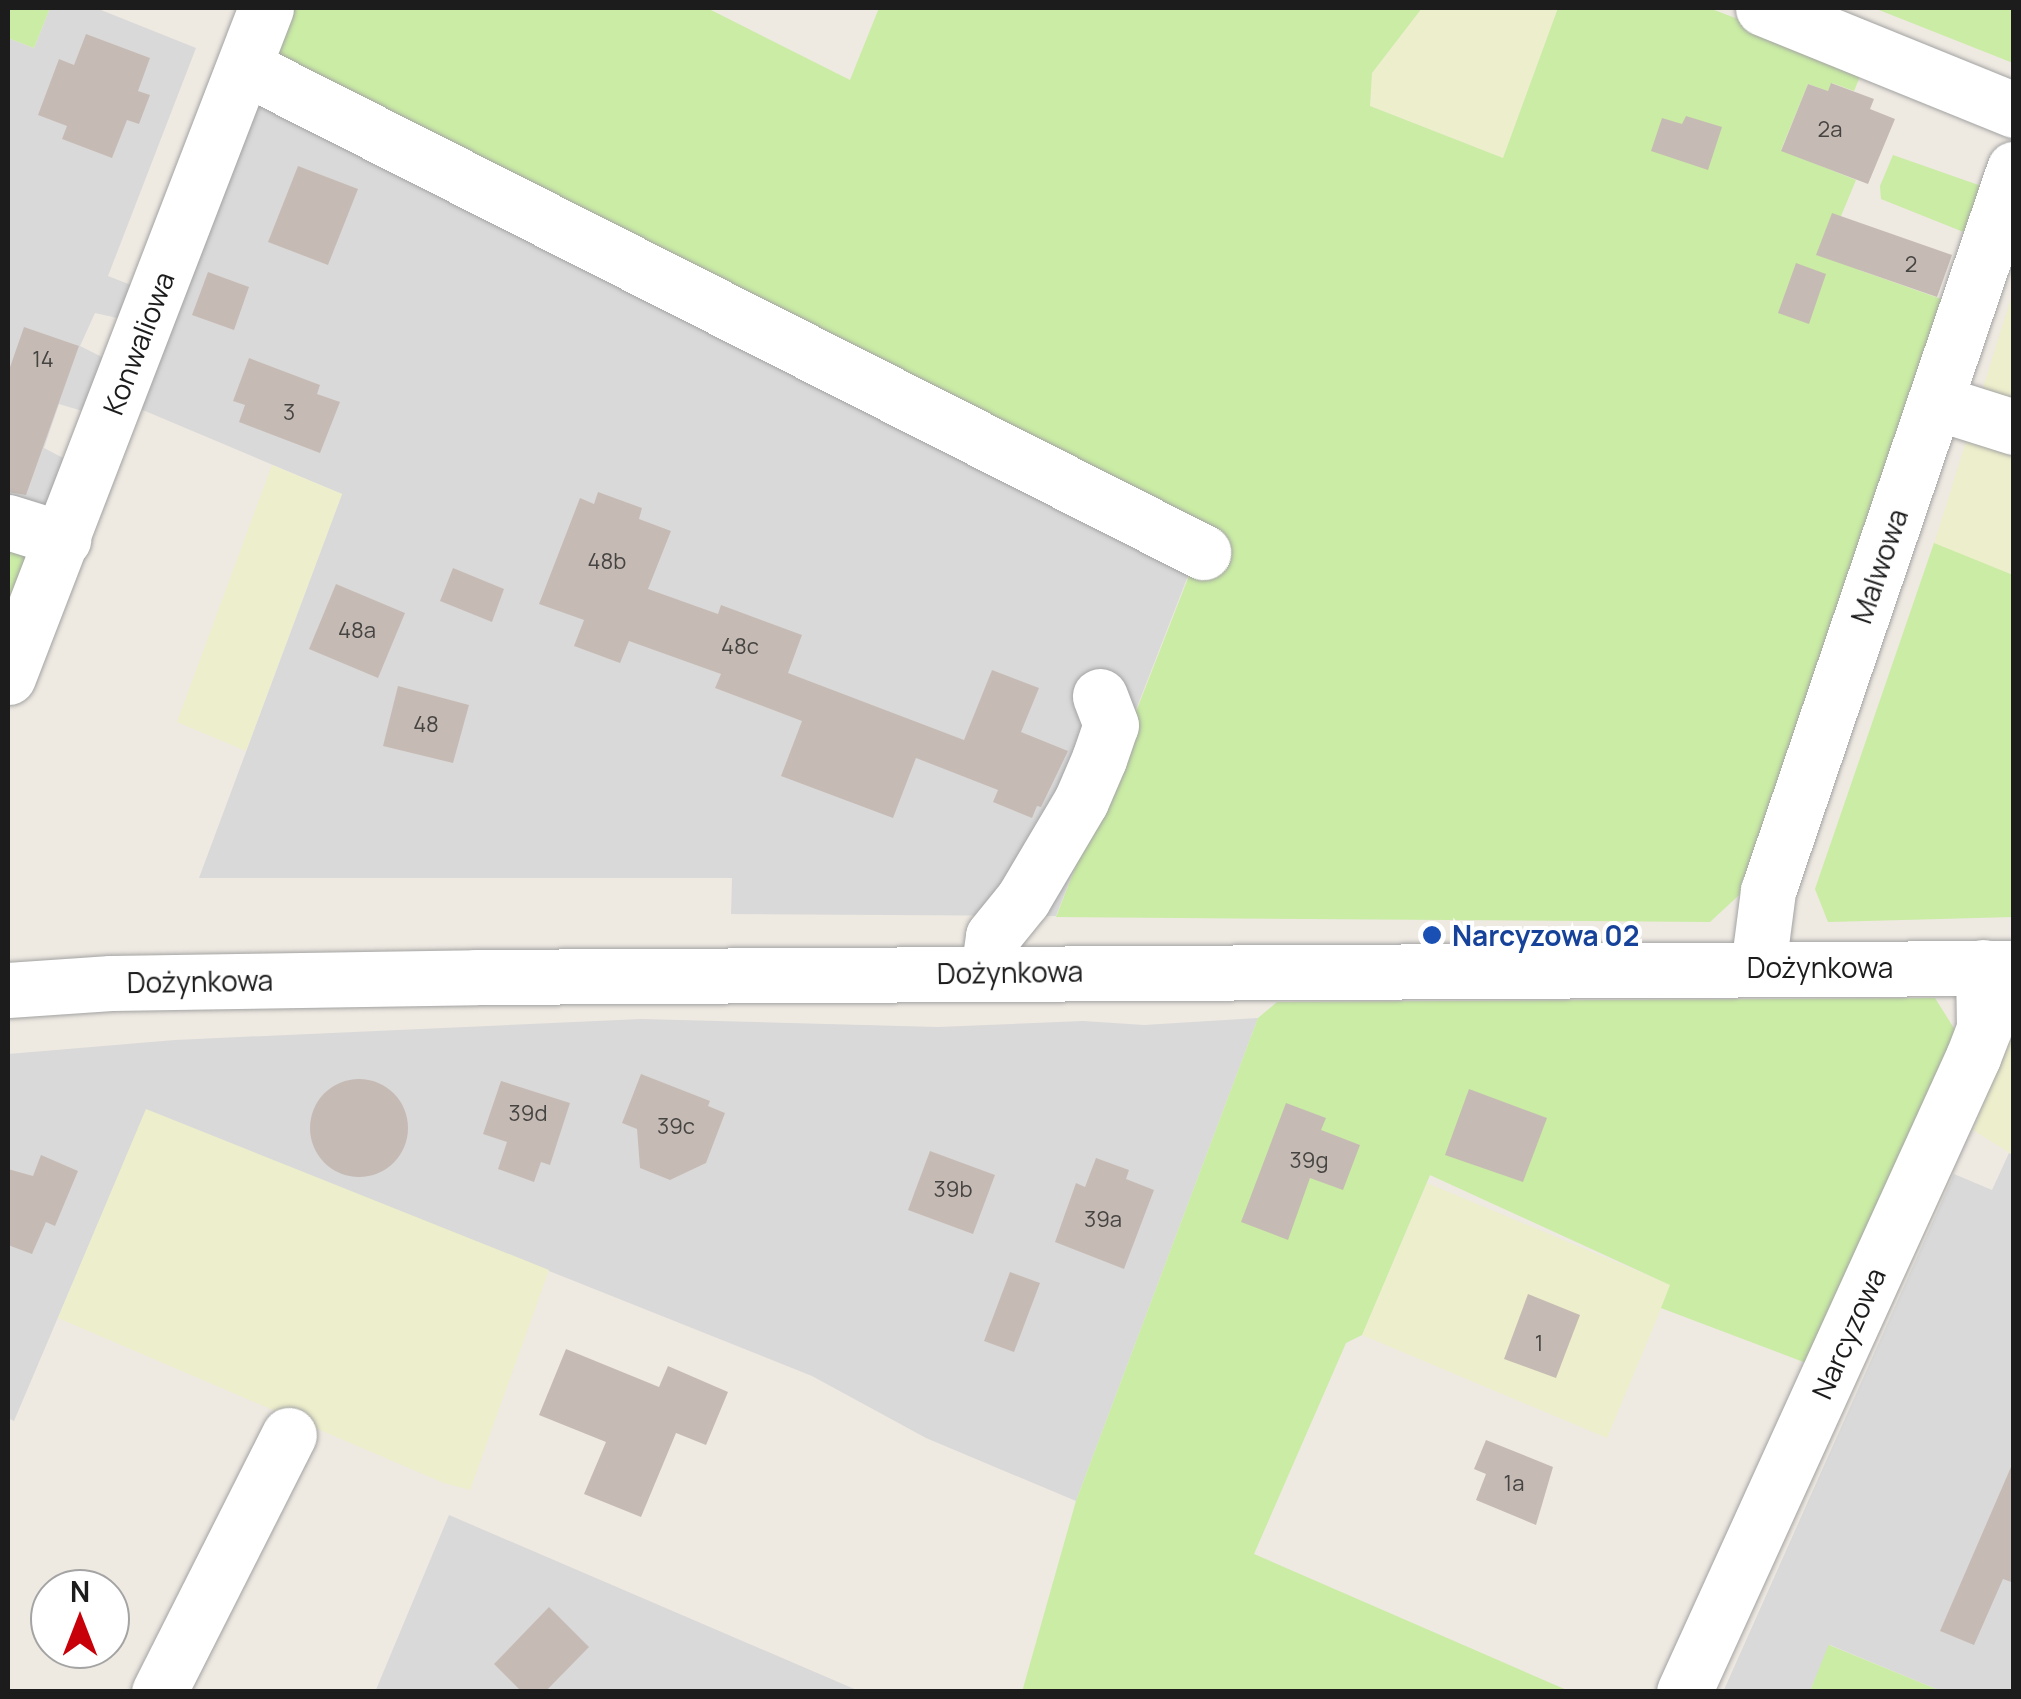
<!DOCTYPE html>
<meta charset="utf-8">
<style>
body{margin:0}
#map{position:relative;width:2021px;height:1699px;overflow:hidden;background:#eee9e1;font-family:Manrope,sans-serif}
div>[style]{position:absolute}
.residential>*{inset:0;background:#dad9d9}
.farmland>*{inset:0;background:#edeecb}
.grass>*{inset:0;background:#caeca4}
.building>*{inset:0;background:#c6bbb4}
.round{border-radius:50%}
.roads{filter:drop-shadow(0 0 2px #a3a3a3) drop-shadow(0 0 2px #a3a3a3)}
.minor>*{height:55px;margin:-27.5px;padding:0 27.5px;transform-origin:27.5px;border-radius:27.5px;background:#fff}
.dots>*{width:28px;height:28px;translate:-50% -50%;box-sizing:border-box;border:5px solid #fff;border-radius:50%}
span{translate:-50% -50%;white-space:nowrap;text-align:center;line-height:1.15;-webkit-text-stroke:8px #fff;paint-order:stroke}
.number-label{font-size:22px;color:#464442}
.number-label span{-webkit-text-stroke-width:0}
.street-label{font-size:28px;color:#1c1c1c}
.transit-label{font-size:28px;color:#164399;font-weight:700}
.left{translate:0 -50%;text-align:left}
.frame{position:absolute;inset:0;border:10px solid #1c1c1c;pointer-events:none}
.north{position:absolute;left:30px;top:1569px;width:100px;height:100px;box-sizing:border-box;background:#fff;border:2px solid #a4a4a4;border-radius:50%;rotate:0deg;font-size:28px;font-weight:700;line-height:40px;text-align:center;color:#1c1c1c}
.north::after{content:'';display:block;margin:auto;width:35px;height:45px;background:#c80009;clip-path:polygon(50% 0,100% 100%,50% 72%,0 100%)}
</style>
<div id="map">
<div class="residential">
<div style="clip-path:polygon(50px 8px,96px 8px,196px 48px,108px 276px,136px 287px,122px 319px,95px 313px,80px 346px,110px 361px,89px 413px,59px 404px,44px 448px,65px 459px,46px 506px,8px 496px,8px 38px,34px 48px)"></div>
<div style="clip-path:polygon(256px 101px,1191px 568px,1056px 916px,731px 914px,732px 878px,199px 878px,342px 494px,138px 408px)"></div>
<div style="clip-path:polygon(1258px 1018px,1076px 1501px,926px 1438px,812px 1376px,146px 1110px,14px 1421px,8px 1418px,8px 1054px,175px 1040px,641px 1019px,938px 1027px,1083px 1021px,1144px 1025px)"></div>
<div style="clip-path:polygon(2009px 1153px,2013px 1155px,2013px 1691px,1941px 1691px,1830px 1645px,1810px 1691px,1723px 1692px,1954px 1174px,1992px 1190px)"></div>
<div style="clip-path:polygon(449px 1515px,859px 1691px,375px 1692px)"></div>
</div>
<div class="farmland">
<div style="clip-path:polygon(1422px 8px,1558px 8px,1503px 158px,1370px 106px,1372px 73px)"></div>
<div style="clip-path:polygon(2013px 292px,2013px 575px,1934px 544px)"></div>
<div style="clip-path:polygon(272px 465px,342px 494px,246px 751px,177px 722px)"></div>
<div style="clip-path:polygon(2013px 1026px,2013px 1155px,1973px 1130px)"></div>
<div style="clip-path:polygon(146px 1109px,549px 1270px,470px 1490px,444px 1483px,58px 1318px)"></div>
<div style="clip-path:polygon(1427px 1183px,1671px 1285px,1607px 1438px,1362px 1335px)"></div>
</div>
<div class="grass">
<div style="clip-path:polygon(8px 8px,50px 8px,34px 48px,8px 38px)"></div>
<div style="clip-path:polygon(289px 8px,707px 8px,850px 80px,879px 8px,1422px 8px,1372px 73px,1370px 106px,1503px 158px,1558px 8px,1709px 8px,1864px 67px,1854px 91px,1832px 83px,1828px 91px,1808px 84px,1781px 150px,1856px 180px,1836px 228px,1859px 270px,1947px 301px,1750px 885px,1710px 922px,1056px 917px,1192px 568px,253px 98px)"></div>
<div style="clip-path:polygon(1874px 8px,2013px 8px,2013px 63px)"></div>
<div style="clip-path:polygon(1893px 155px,1987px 188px,1971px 235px,1881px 199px,1880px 186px)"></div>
<div style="clip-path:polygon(8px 543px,38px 554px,8px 631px)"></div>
<div style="clip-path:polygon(1934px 543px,2013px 575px,2013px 917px,1828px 922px,1815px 889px)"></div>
<div style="clip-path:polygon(1935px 998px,1960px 1038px,1814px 1366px,1661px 1308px,1670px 1285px,1430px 1175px,1362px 1335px,1346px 1343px,1254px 1554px,1569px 1691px,1022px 1692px,1076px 1501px,1258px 1018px,1277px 1002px)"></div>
<div style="clip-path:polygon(1829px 1644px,1829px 1645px,1941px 1691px,1810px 1691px)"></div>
</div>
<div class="building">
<div style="clip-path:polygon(86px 34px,150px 58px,138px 91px,150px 95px,139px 124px,127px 120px,112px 158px,62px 139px,67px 126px,38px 115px,59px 59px,74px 65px)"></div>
<div style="clip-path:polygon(1831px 83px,1874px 99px,1870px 109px,1895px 119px,1868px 184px,1781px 151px,1808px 84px,1828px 91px)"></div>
<div style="clip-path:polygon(1686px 116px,1722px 127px,1708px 170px,1651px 151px,1662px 118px,1682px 124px)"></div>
<div style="clip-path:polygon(298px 166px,358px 189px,328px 265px,268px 242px)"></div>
<div style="clip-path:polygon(1832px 213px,1952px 255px,1937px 297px,1816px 255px)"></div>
<div style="clip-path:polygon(1796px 263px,1826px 274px,1809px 324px,1778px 313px)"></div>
<div style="clip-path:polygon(208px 272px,249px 287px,234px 330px,192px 315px)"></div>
<div style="clip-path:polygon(24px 327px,79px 346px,26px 495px,8px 492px,8px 373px)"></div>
<div style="clip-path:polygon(249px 358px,320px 385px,317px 394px,340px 402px,320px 453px,239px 422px,245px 405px,233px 401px)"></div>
<div style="clip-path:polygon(598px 492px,642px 508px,639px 519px,671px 531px,648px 589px,718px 614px,721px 605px,802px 635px,788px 673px,964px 740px,992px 670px,1039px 688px,1021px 732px,1068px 751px,1041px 807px,1037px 806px,1032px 818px,993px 802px,998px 790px,916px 758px,893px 818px,781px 776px,802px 721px,715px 688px,721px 674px,629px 641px,620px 663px,574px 646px,584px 620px,539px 604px,580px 498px,594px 504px)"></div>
<div style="clip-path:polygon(453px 568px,504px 589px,492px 622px,440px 601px)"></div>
<div style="clip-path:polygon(336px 584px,405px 613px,378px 678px,309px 649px)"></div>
<div style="clip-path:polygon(398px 686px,469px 705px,453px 763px,383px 746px)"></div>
<div style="clip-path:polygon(641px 1074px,710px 1101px,708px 1106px,725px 1113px,706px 1163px,670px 1180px,640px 1168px,637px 1129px,622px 1123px)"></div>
<div class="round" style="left:310px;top:1079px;width:98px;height:98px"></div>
<div style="clip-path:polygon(501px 1081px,570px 1103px,550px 1165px,541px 1162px,534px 1182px,498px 1169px,507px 1142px,483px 1134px)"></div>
<div style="clip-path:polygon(1469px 1089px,1547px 1118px,1523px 1182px,1445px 1155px)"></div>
<div style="clip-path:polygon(1286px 1103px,1326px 1118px,1321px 1130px,1360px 1145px,1343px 1190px,1310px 1178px,1288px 1240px,1241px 1222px)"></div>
<div style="clip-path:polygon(930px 1151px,995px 1175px,973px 1234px,908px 1210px)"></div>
<div style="clip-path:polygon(41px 1155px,78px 1171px,55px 1226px,46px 1222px,32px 1254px,8px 1245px,8px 1169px,33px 1176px)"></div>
<div style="clip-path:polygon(1096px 1158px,1129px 1170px,1126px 1179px,1154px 1190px,1124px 1269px,1055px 1242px,1076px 1183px,1085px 1187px)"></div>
<div style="clip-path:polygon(1010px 1272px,1040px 1283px,1014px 1352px,984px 1341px)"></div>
<div style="clip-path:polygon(1528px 1294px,1580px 1315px,1556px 1378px,1504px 1359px)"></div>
<div style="clip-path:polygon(566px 1349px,659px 1387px,668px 1366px,728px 1392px,706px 1445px,676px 1433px,641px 1517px,584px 1494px,606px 1442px,539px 1415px)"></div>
<div style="clip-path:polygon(1486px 1440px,1553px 1467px,1536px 1525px,1476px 1500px,1486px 1474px,1474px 1469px)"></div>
<div style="clip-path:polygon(2014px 1460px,2014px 1583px,2003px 1579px,1974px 1645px,1940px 1631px)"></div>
<div style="clip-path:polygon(549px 1607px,589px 1647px,545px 1692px,522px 1692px,494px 1664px)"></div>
</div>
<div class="roads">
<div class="minor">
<div style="left:1763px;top:8px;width:271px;rotate:22.1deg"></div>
<div style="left:244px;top:67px;width:1075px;rotate:26.83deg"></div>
<div style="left:1935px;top:402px;width:83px;rotate:17.6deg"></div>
<div style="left:8px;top:522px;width:58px;rotate:17.2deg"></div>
<div style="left:8px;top:677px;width:717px;rotate:-68.91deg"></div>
<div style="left:1758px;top:967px;width:77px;rotate:-82.5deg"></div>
<div style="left:1768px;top:891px;width:763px;rotate:-71.18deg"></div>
<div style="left:988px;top:972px;width:36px;rotate:-82deg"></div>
<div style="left:993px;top:936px;width:48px;rotate:-51deg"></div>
<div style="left:1023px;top:899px;width:114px;rotate:-59.4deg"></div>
<div style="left:1081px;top:801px;width:46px;rotate:-66.8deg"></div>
<div style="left:1099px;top:759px;width:36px;rotate:-71deg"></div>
<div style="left:1111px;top:725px;width:31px;rotate:-111deg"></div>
<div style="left:8px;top:990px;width:103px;rotate:-3.9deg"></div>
<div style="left:111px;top:983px;width:365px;rotate:-0.9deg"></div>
<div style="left:476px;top:977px;width:1538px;rotate:-0.34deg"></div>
<div style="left:159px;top:1692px;width:288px;rotate:-63.2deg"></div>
<div style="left:1684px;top:1692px;width:698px;rotate:-65.53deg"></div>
<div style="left:1973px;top:1057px;width:31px;rotate:-69deg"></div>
<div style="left:1984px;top:1028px;width:61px;rotate:-90.9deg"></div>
</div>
</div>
<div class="dots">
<div style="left:1432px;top:935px;background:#1a4fb4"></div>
</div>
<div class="number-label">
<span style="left:1830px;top:130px">2a</span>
<span style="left:1911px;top:265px">2</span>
<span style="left:43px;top:360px">14</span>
<span style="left:289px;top:413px">3</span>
<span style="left:607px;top:562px">48b</span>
<span style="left:357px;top:631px">48a</span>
<span style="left:740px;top:647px">48c</span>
<span style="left:426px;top:725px">48</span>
<span style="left:528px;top:1114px">39d</span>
<span style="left:676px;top:1127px">39c</span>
<span style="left:1309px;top:1161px">39g</span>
<span style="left:953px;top:1190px">39b</span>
<span style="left:1103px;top:1220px">39a</span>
<span style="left:1539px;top:1344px">1</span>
<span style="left:1514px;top:1484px">1a</span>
</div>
<div class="street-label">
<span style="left:138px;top:343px;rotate:-69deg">Konwaliowa</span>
<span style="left:1879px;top:566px;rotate:-71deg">Malwowa</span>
<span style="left:1820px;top:967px">Dożynkowa</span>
<span style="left:1010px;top:972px;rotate:-1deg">Dożynkowa</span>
<span style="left:200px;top:981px;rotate:-1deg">Dożynkowa</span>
<span style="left:1848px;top:1333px;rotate:-66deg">Narcyzowa</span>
</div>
<div class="transit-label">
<span class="left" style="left:1452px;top:935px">Narcyzowa 02</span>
</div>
<div class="frame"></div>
<div class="north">N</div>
</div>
